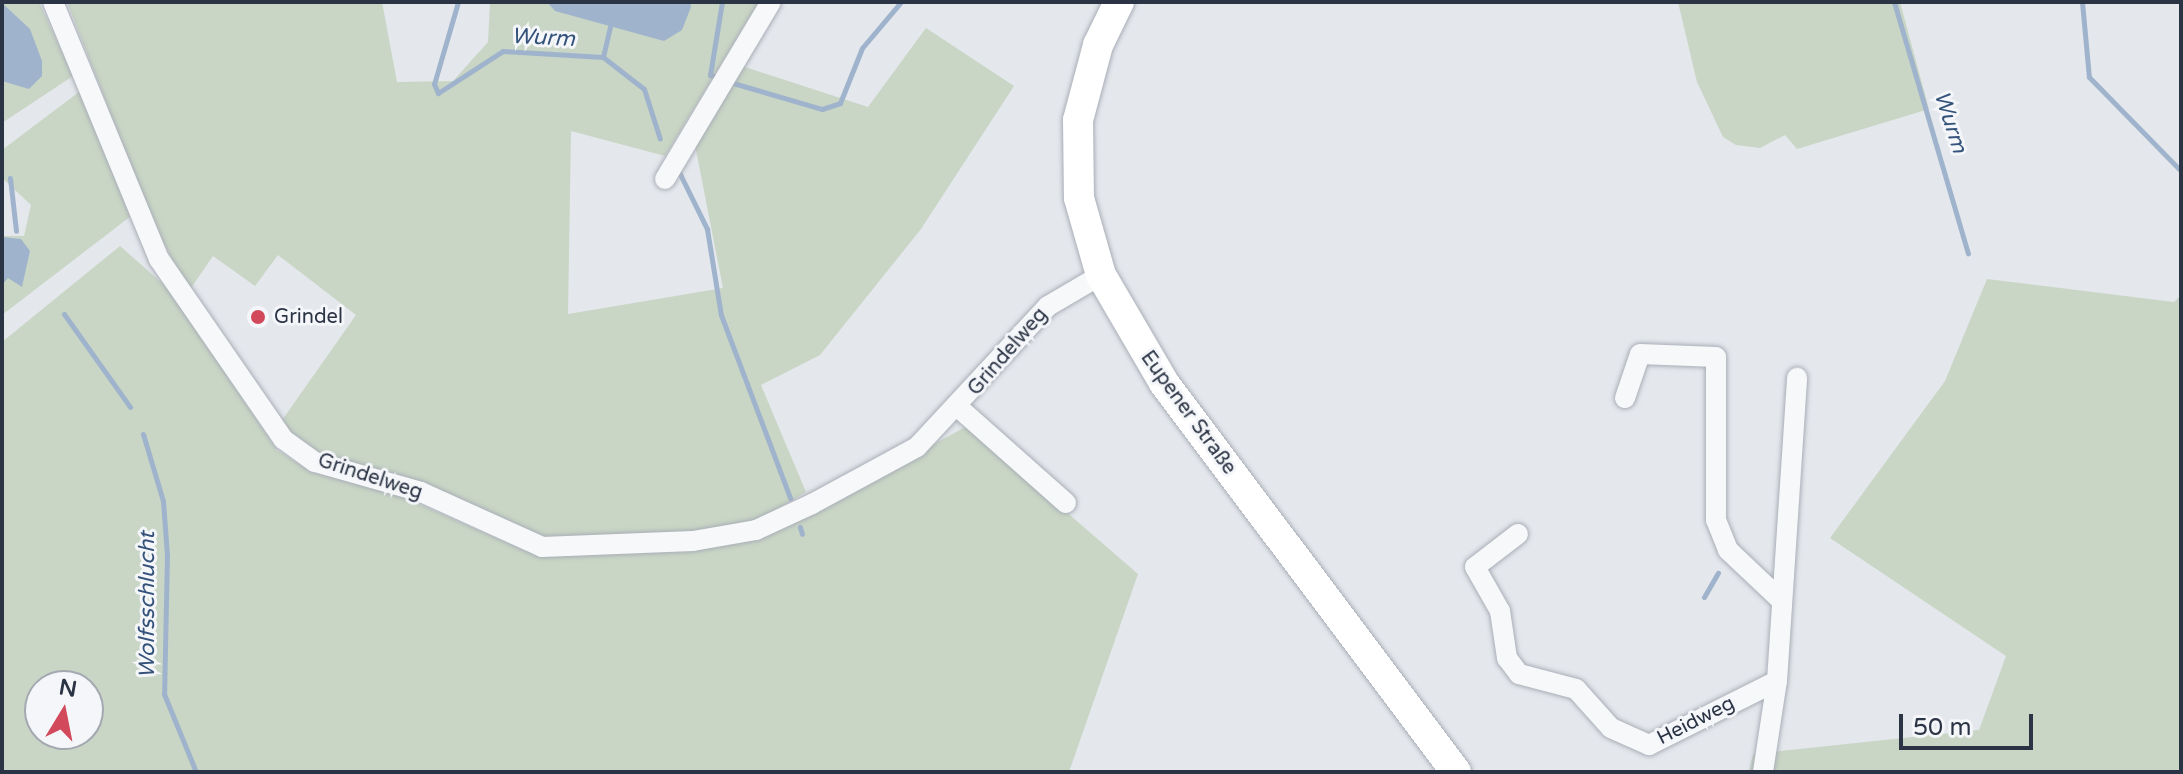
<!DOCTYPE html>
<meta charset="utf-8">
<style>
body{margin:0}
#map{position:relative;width:2183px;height:774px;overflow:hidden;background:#e4e7ec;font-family:"Varela Round",sans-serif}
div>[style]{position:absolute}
.green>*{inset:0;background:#c9d6c5}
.water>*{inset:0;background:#9fb4cc}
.stream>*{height:5px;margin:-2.5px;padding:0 2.5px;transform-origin:2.5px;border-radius:2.5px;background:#9fb4cc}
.roads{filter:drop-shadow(0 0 2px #a9aeb7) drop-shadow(0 0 2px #a9aeb7)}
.street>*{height:20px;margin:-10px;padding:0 10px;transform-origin:10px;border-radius:10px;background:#f7f8fa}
.primary>*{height:30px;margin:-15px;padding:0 15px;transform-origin:15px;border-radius:15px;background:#fff}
.dots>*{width:22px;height:22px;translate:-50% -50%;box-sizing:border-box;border:4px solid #f4f6f9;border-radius:50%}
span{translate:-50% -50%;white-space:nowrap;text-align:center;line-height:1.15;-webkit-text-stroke:6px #f4f6f9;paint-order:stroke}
.poi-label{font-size:20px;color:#2b3445}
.left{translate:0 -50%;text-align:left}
.street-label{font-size:20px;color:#2b3445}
.water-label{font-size:22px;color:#34527a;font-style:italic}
.frame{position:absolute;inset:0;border:4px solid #2b3445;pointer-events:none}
.north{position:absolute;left:24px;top:670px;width:80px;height:80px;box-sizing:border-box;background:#f4f6f9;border:2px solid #a4a8b1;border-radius:50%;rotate:10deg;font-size:22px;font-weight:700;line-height:32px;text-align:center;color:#2b3445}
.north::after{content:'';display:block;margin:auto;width:28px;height:36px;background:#d1495b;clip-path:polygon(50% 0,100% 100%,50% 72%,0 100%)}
.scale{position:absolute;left:1899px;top:714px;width:134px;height:36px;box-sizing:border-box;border:4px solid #2b3445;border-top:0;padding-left:10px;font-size:24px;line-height:28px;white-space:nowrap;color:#2b3445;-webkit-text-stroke:6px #f4f6f9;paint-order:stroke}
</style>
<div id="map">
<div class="green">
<div style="clip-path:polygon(2px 2px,39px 2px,73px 76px,2px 123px)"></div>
<div style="clip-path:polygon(67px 2px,382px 2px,397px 82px,453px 81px,488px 42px,490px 2px,759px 2px,665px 156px,571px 131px,568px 314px,723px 288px,695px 145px,742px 66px,868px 107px,926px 28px,1014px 86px,921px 229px,820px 355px,761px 385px,806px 492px,757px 521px,716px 530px,567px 542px,505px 526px,408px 477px,319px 456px,280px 423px,356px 315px,278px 255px,255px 286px,213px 256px,189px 291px,154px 225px)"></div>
<div style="clip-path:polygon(1678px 2px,1900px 2px,1929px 109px,1797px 149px,1785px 135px,1760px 148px,1736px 145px,1723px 137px,1697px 82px)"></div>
<div style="clip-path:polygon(79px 92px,131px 216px,2px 315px,2px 236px,24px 236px,31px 205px,2px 178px,2px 150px)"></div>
<div style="clip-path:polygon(evenodd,120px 246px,170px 290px,277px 450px,311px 472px,394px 493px,526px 551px,576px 556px,760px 540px,967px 426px,1138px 574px,1069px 772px,2px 772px,2px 342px,120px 246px,40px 686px,88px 686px,88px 734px,40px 734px,40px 686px)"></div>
<div style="clip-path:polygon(1987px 279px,2174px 302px,2181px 295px,2181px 772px,1749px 772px,1753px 754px,1979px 730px,2006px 656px,1830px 538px,1945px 381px)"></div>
</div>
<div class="water">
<div style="clip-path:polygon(547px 2px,690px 2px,691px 7px,682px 30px,664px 41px,555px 11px)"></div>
<div style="clip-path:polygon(2px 3px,30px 29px,42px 61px,42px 76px,29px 89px,2px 81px)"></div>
<div style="clip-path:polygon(2px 237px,21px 239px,30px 251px,22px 287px,8px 278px,2px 285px)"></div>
</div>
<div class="stream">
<div style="left:458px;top:2px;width:85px;rotate:106.3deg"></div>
<div style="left:434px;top:84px;width:10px;rotate:66deg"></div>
<div style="left:438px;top:93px;width:77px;rotate:-32.9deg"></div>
<div style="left:503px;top:51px;width:100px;rotate:3.4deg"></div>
<div style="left:603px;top:57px;width:52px;rotate:38deg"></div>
<div style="left:644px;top:89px;width:52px;rotate:72.3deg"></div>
<div style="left:1894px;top:2px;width:262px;rotate:73.6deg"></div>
<div style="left:2082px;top:2px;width:75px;rotate:84.7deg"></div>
<div style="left:2089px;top:77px;width:132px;rotate:45.6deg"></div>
<div style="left:603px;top:57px;width:31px;rotate:-77deg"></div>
<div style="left:718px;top:77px;width:8px;rotate:-166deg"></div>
<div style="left:710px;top:75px;width:74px;rotate:-80.7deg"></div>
<div style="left:733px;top:83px;width:93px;rotate:16.3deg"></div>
<div style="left:822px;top:109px;width:19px;rotate:-18deg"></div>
<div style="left:840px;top:103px;width:59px;rotate:-68.2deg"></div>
<div style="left:862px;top:48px;width:60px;rotate:-49.7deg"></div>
<div style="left:679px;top:172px;width:64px;rotate:63.8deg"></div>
<div style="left:707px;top:229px;width:87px;rotate:80.8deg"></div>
<div style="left:721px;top:315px;width:196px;rotate:69.3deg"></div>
<div style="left:10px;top:178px;width:53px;rotate:83.5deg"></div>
<div style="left:64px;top:314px;width:114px;rotate:54.6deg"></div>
<div style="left:143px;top:434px;width:70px;rotate:73.4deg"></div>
<div style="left:163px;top:501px;width:54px;rotate:85.8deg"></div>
<div style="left:167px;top:555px;width:139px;rotate:91.2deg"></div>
<div style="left:164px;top:694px;width:84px;rotate:67.7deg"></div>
<div style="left:800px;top:527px;width:7px;rotate:74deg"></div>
<div style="left:1704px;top:597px;width:28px;rotate:-60deg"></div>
</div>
<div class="roads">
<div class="street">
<div style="left:53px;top:2px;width:278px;rotate:67.6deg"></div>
<div style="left:159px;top:259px;width:219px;rotate:55.4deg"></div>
<div style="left:283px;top:439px;width:39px;rotate:36deg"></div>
<div style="left:315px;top:462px;width:110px;rotate:15.8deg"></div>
<div style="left:421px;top:492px;width:133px;rotate:24.4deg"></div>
<div style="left:542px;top:547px;width:151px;rotate:-2.3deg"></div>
<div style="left:693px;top:541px;width:64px;rotate:-9.9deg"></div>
<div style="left:756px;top:530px;width:62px;rotate:-24.9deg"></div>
<div style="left:812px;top:504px;width:119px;rotate:-28.5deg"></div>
<div style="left:917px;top:447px;width:192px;rotate:-47.1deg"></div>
<div style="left:1048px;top:306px;width:61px;rotate:-30.3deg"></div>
<div style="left:665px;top:179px;width:206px;rotate:-59.1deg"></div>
<div style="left:1625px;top:398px;width:46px;rotate:-71.2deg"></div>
<div style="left:1640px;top:354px;width:76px;rotate:2.3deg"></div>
<div style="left:1716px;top:357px;width:163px;rotate:90deg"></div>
<div style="left:1716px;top:520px;width:32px;rotate:68deg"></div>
<div style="left:1728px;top:550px;width:74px;rotate:43.4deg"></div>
<div style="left:959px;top:408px;width:143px;rotate:41.6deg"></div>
<div style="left:1518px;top:534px;width:54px;rotate:142.5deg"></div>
<div style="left:1475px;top:567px;width:51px;rotate:60.4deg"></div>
<div style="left:1500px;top:611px;width:48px;rotate:81.5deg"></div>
<div style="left:1507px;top:658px;width:20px;rotate:53deg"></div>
<div style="left:1519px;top:674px;width:59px;rotate:14.7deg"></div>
<div style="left:1576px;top:689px;width:52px;rotate:48.1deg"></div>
<div style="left:1611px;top:728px;width:42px;rotate:24.1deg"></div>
<div style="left:1649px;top:745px;width:143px;rotate:-26.6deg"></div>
<div style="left:1763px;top:772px;width:92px;rotate:-81.3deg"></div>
<div style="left:1777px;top:681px;width:304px;rotate:-86.2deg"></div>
</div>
<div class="primary">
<div style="left:1119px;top:2px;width:48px;rotate:116deg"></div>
<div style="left:1098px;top:45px;width:78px;rotate:104.9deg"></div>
<div style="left:1078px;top:120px;width:78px;rotate:89.3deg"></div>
<div style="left:1079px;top:198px;width:80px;rotate:74.1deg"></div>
<div style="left:1101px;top:275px;width:125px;rotate:59.7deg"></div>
<div style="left:1164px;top:383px;width:486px;rotate:53.1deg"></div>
</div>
</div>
<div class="dots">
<div style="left:258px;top:317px;background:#d1495b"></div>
</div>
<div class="poi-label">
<span class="left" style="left:274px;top:317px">Grindel</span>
</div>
<div class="street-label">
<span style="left:1008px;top:352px;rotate:-49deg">Grindelweg</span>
<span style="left:1188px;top:413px;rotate:54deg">Eupener Straße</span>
<span style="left:370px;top:477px;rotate:18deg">Grindelweg</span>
<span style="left:1696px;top:721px;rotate:-27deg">Heidweg</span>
</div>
<div class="water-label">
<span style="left:543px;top:38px;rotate:3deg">Wurm</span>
<span style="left:1950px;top:122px;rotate:72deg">Wurm</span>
<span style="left:148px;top:605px;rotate:-90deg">Wolfsschlucht</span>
</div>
<div class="frame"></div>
<div class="north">N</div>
<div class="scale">50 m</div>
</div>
